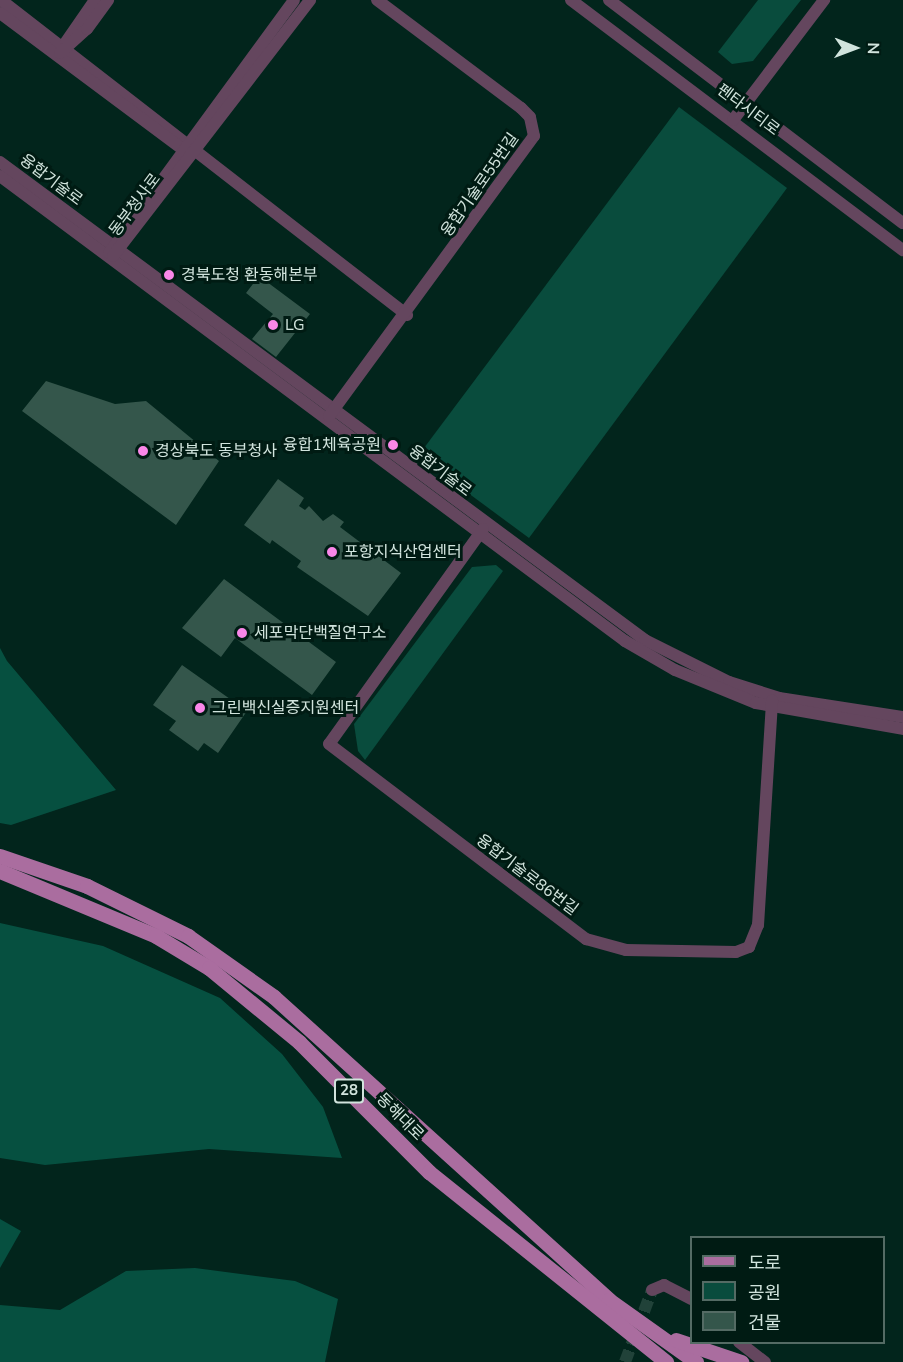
<!DOCTYPE html>
<meta charset="utf-8">
<style>
body{margin:0}
#map{position:relative;width:903px;height:1362px;overflow:hidden;background:#02251c;font-family:"Nunito Sans","Noto Sans KR",sans-serif}
div>[style]{position:absolute}
.green>*{inset:0;background:#094c3d}
.forest>*{inset:0;background:#065040}
.building>*{inset:0;background:#34564b}
.minor-tunnel>*{height:12px;margin-top:-6px;transform-origin:0;background:repeating-linear-gradient(90deg,#214239 0 12px,transparent 0 18px)}
.minor>*{height:12px;margin:-6px;padding:0 6px;transform-origin:6px;border-radius:6px;background:#64465e}
.major>*{height:15px;margin:-7.5px;padding:0 7.5px;transform-origin:7.5px;border-radius:7.5px;background:#aa6d9f}
.dots>*{width:16px;height:16px;translate:-50% -50%;box-sizing:border-box;border:3px solid #001b13;border-radius:50%}
span{translate:-50% -50%;white-space:nowrap;text-align:center;line-height:1.15;-webkit-text-stroke:6px #001b13;paint-order:stroke}
.shield-label span{padding:2px 4px;background:#001b13;border:2px solid;border-radius:4px;-webkit-text-stroke-width:0}
.shield-label{font-size:15px;color:#d1e4dd;font-weight:700}
.street-label{font-size:16px;color:#d1e4dd}
.poi-label{font-size:16px;color:#d1e4dd}
.left{translate:0 -50%;text-align:left}
.right{translate:-100% -50%;text-align:right}
.legend{position:absolute;left:690px;top:1236px;width:195px;height:108px;box-sizing:border-box;background:#001b13;border:2px solid #546b64;margin:0;padding:8px 10px;list-style:none;font-size:18px;color:#d1e4dd}
.legend li{display:flex;align-items:center;gap:12px;height:30px}
.legend b{width:30px;border:2px solid #546b64}
.north{position:absolute;left:825px;top:18px;width:60px;height:60px;-webkit-text-stroke:4px #001b13;paint-order:stroke;rotate:91deg;font-size:16px;font-weight:700;line-height:24px;text-align:center;color:#d1e4dd}
.north::after{content:'';display:block;margin:auto;width:21px;height:27px;background:#d1e4dd;clip-path:polygon(50% 0,100% 100%,50% 72%,0 100%)}
</style>
<div id="map">
<div class="green">
<div style="clip-path:polygon(758px 0,801px 0,753px 61px,732px 64px,718px 52px)"></div>
<div style="clip-path:polygon(679px 107px,787px 188px,529px 538px,418px 456px)"></div>
<div style="clip-path:polygon(496px 565px,503px 571px,365px 760px,358px 751px,354px 724px,472px 567px)"></div>
</div>
<div class="forest">
<div style="clip-path:polygon(0 648px,7px 661px,116px 790px,11px 825px,0 823px)"></div>
<div style="clip-path:polygon(0 923px,103px 946px,220px 998px,282px 1054px,323px 1107px,342px 1158px,209px 1149px,45px 1165px,0 1158px)"></div>
<div style="clip-path:polygon(0 1219px,21px 1231px,0 1268px)"></div>
<div style="clip-path:polygon(195px 1268px,295px 1281px,338px 1299px,325px 1362px,0 1362px,0 1305px,60px 1310px,126px 1271px)"></div>
</div>
<div class="building">
<div style="clip-path:polygon(259px 276px,310px 314px,276px 357px,252px 339px,273px 314px,246px 293px)"></div>
<div style="clip-path:polygon(46px 381px,115px 404px,146px 401px,219px 461px,176px 525px,22px 411px)"></div>
<div style="clip-path:polygon(278px 479px,304px 498px,299px 506px,305px 510px,309px 506px,323px 521px,333px 514px,344px 522px,340px 527px,401px 573px,368px 616px,297px 567px,301px 561px,272px 540px,270px 544px,244px 525px)"></div>
<div style="clip-path:polygon(224px 579px,336px 662px,312px 695px,235px 638px,221px 657px,182px 628px)"></div>
<div style="clip-path:polygon(182px 665px,247px 711px,218px 753px,204px 743px,198px 751px,169px 730px,176px 721px,153px 705px)"></div>
</div>
<div class="minor-tunnel">
<div style="left:625px;top:1362px;width:77px;rotate:-69.4deg"></div>
</div>
<div class="minor">
<div style="left:1px;top:0;width:514px;rotate:37.81deg"></div>
<div style="left:571px;top:0;width:416px;rotate:37deg"></div>
<div style="left:609px;top:0;width:369px;rotate:37.2deg"></div>
<div style="left:0;top:13px;width:229px;rotate:36.7deg"></div>
<div style="left:66px;top:42px;width:51px;rotate:-55.4deg"></div>
<div style="left:60px;top:53px;width:36px;rotate:-42deg"></div>
<div style="left:87px;top:29px;width:36px;rotate:-54deg"></div>
<div style="left:733px;top:120px;width:151px;rotate:-52.8deg"></div>
<div style="left:0;top:162px;width:803px;rotate:36.54deg"></div>
<div style="left:645px;top:640px;width:94px;rotate:26.6deg"></div>
<div style="left:729px;top:682px;width:52px;rotate:17.7deg"></div>
<div style="left:779px;top:698px;width:125px;rotate:8.7deg"></div>
<div style="left:0;top:176px;width:779px;rotate:36.65deg"></div>
<div style="left:625px;top:641px;width:58px;rotate:30.1deg"></div>
<div style="left:675px;top:670px;width:87px;rotate:22.2deg"></div>
<div style="left:756px;top:703px;width:149px;rotate:10deg"></div>
<div style="left:109px;top:253px;width:313px;rotate:-53.8deg"></div>
<div style="left:113px;top:256px;width:323px;rotate:-52.4deg"></div>
<div style="left:329px;top:416px;width:347px;rotate:-53.8deg"></div>
<div style="left:534px;top:136px;width:19px;rotate:-102deg"></div>
<div style="left:530px;top:117px;width:13px;rotate:-135deg"></div>
<div style="left:521px;top:108px;width:180px;rotate:-143.1deg"></div>
<div style="left:483px;top:529px;width:264px;rotate:125.6deg"></div>
<div style="left:329px;top:744px;width:323px;rotate:37.2deg"></div>
<div style="left:586px;top:939px;width:41px;rotate:15.4deg"></div>
<div style="left:626px;top:950px;width:110px;rotate:1deg"></div>
<div style="left:736px;top:952px;width:14px;rotate:-21deg"></div>
<div style="left:749px;top:947px;width:24px;rotate:-68deg"></div>
<div style="left:758px;top:925px;width:225px;rotate:-86.4deg"></div>
<div style="left:652px;top:1290px;width:13px;rotate:-23deg"></div>
<div style="left:664px;top:1285px;width:31px;rotate:27deg"></div>
<div style="left:739px;top:1342px;width:33px;rotate:38deg"></div>
</div>
<div class="major">
<div style="left:0;top:856px;width:92px;rotate:19deg"></div>
<div style="left:87px;top:886px;width:113px;rotate:26.3deg"></div>
<div style="left:188px;top:936px;width:105px;rotate:35.3deg"></div>
<div style="left:274px;top:997px;width:452px;rotate:42.1deg"></div>
<div style="left:609px;top:1300px;width:107px;rotate:35.5deg"></div>
<div style="left:0;top:871px;width:169px;rotate:22.6deg"></div>
<div style="left:156px;top:936px;width:62px;rotate:31.1deg"></div>
<div style="left:209px;top:968px;width:117px;rotate:39.4deg"></div>
<div style="left:299px;top:1042px;width:184px;rotate:45deg"></div>
<div style="left:429px;top:1172px;width:304px;rotate:38.7deg"></div>
<div style="left:676px;top:1340px;width:69px;rotate:18.7deg"></div>
</div>
<div class="dots">
<div style="left:169px;top:275px;background:#f987e8"></div>
<div style="left:273px;top:325px;background:#f987e8"></div>
<div style="left:393px;top:445px;background:#f987e8"></div>
<div style="left:143px;top:451px;background:#f987e8"></div>
<div style="left:332px;top:552px;background:#f987e8"></div>
<div style="left:242px;top:633px;background:#f987e8"></div>
<div style="left:200px;top:708px;background:#f987e8"></div>
</div>
<div class="shield-label">
<span style="left:349px;top:1091px">28</span>
</div>
<div class="street-label">
<span style="left:748px;top:110px;rotate:37deg">펜타시티로</span>
<span style="left:51px;top:180px;rotate:37deg">융합기술로</span>
<span style="left:480px;top:185px;rotate:-55deg">융합기술로55번길</span>
<span style="left:135px;top:205px;rotate:-53deg">동부청사로</span>
<span style="left:440px;top:471px;rotate:37deg">융합기술로</span>
<span style="left:527px;top:875px;rotate:37deg">융합기술로86번길</span>
<span style="left:400px;top:1117px;rotate:45deg">동해대로</span>
</div>
<div class="poi-label">
<span class="left" style="left:181px;top:275px">경북도청 환동해본부</span>
<span class="left" style="left:285px;top:325px">LG</span>
<span class="right" style="left:381px;top:445px">융합1체육공원</span>
<span class="left" style="left:155px;top:451px">경상북도 동부청사</span>
<span class="left" style="left:344px;top:552px">포항지식산업센터</span>
<span class="left" style="left:254px;top:633px">세포막단백질연구소</span>
<span class="left" style="left:212px;top:708px">그린백신실증지원센터</span>
</div>
<ul class="legend">
<li><b style="height:8px;background:#aa6d9f"></b>도로</li>
<li><b style="height:16px;background:#094c3d"></b>공원</li>
<li><b style="height:16px;background:#34564b"></b>건물</li>
</ul>
<div class="north">N</div>
</div>
